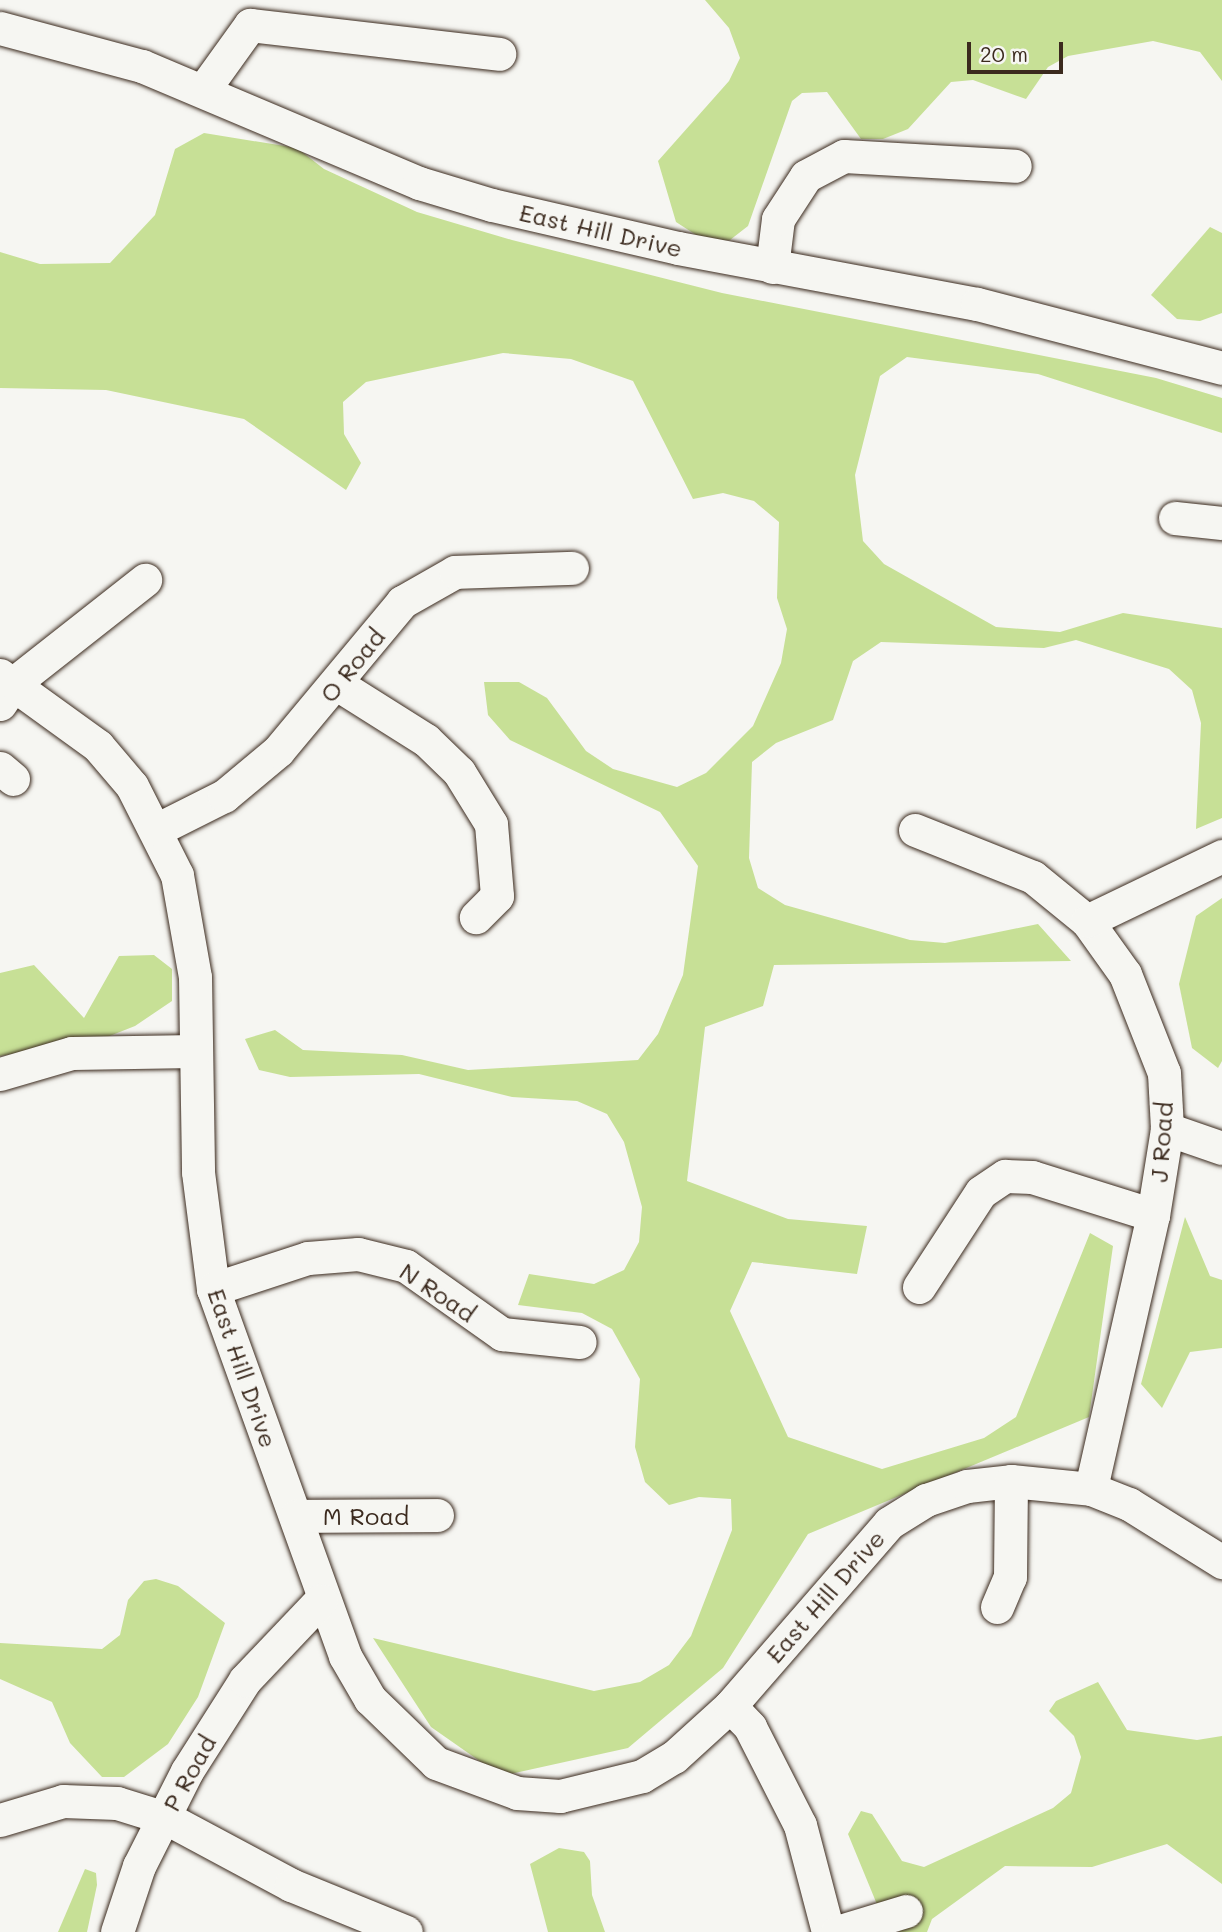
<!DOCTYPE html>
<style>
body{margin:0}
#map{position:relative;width:1222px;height:1932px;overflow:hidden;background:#f6f6f2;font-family:Mali,sans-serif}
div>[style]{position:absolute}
.green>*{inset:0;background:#c7e096}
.roads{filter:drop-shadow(0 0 2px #3b2a1e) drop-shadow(0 0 2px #3b2a1e)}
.minor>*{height:33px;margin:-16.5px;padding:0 16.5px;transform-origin:16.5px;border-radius:16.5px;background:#f6f6f2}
span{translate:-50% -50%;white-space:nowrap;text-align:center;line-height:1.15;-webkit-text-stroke:5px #f6f6f2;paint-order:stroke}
.street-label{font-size:24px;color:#3b2a1e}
.scale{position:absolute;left:967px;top:42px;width:96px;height:32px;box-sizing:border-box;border:4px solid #3b2a1e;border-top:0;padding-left:9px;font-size:21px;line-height:24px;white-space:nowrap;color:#3b2a1e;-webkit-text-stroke:5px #f6f6f2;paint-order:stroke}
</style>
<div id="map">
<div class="green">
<div style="clip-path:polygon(705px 0,1222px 0,1222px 81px,1200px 52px,1153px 41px,1068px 56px,1048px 67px,1026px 99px,973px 80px,951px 82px,908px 129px,883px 139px,861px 139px,827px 92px,802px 93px,792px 101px,748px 226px,730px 240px,707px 242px,676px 222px,658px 161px,729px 81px,740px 58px,729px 28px)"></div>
<div style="clip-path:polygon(204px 133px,297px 148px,324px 169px,417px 212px,512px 240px,722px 293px,1156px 378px,1222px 398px,1222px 433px,1038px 374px,907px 357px,880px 376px,855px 475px,863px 541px,884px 564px,996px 627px,1060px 632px,1123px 613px,1222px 628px,1222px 818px,1196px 829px,1201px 723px,1192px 690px,1169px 669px,1076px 640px,1044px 648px,881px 642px,853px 661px,833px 720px,776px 743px,752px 762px,749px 858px,758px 888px,785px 905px,910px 940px,945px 943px,1038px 924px,1071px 961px,774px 965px,763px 1006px,705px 1027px,687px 1181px,788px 1219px,867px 1226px,857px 1274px,752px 1262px,730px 1311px,788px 1437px,882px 1469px,984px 1438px,1016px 1417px,1090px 1233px,1113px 1246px,1089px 1417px,808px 1534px,723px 1668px,628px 1748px,501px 1776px,431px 1727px,373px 1638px,594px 1691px,640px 1682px,669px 1665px,691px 1636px,732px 1530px,731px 1499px,699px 1497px,669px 1505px,645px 1482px,635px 1447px,640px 1379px,612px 1329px,582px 1313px,518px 1305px,529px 1274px,594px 1284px,624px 1270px,639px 1242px,642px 1207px,624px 1142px,607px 1114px,577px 1101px,512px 1097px,419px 1074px,290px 1077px,259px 1070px,245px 1039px,275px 1030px,303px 1050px,402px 1055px,468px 1070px,638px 1060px,658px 1034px,683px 975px,698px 866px,660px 812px,510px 740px,488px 715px,484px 682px,519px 682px,547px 698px,586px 751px,613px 769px,677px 787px,706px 773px,753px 726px,781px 663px,787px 629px,777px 598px,779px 522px,754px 501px,723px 493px,693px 499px,633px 381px,571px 359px,503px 353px,366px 382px,343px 402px,344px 434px,361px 463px,346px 490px,244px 419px,106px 390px,0 388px,0 252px,40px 264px,110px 263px,155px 215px,175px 149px)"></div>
<div style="clip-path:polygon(1210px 227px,1222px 233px,1222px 313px,1200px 321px,1177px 319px,1151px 295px)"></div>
<div style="clip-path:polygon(1222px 898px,1222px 1061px,1218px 1068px,1192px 1048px,1179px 984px,1196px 916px)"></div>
<div style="clip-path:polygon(154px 955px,172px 969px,172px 1001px,135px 1026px,102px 1039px,0 1056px,0 973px,34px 965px,84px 1018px,119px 956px)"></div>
<div style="clip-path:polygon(1185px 1217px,1210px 1276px,1222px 1280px,1222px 1348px,1190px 1352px,1162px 1408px,1141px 1384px)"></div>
<div style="clip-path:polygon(156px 1579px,178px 1586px,225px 1623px,198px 1697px,168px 1744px,124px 1777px,102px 1777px,70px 1743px,52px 1702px,0 1679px,0 1643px,102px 1649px,120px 1635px,128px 1600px,144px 1581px)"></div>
<div style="clip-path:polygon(1098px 1682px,1127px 1730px,1197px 1740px,1222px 1736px,1222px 1884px,1167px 1844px,1092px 1867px,1005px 1866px,932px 1919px,927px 1932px,900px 1932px,883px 1919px,848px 1834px,861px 1811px,872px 1814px,902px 1861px,924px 1867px,1053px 1808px,1071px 1793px,1081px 1757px,1074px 1736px,1049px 1711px,1056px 1701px)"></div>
<div style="clip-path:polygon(559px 1848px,584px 1852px,590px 1861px,592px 1895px,605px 1932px,548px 1932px,530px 1864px)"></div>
<div style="clip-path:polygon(85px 1869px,96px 1873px,97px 1885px,87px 1932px,58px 1932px)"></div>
</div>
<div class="roads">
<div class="minor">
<div style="left:0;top:28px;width:147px;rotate:15deg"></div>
<div style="left:142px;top:66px;width:301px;rotate:22.9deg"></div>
<div style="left:419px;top:183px;width:76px;rotate:16.8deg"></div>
<div style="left:492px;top:205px;width:191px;rotate:13deg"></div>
<div style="left:678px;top:248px;width:304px;rotate:10.6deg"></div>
<div style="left:977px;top:304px;width:253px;rotate:14.6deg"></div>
<div style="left:204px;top:89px;width:79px;rotate:-54.3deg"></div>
<div style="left:250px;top:25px;width:251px;rotate:6.6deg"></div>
<div style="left:772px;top:267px;width:48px;rotate:-82.9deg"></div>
<div style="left:778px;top:219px;width:51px;rotate:-56.9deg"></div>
<div style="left:806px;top:176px;width:43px;rotate:-27.8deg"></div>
<div style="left:844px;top:156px;width:171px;rotate:3.3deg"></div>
<div style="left:1175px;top:518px;width:47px;rotate:6.1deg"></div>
<div style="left:0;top:675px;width:121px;rotate:35.9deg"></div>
<div style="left:98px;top:746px;width:52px;rotate:49.6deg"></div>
<div style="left:132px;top:786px;width:100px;rotate:63.2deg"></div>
<div style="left:177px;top:875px;width:104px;rotate:80deg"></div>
<div style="left:195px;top:977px;width:195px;rotate:89.1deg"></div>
<div style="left:198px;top:1172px;width:118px;rotate:82.7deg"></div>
<div style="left:213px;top:1289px;width:390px;rotate:70.2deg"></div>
<div style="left:345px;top:1656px;width:50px;rotate:59.8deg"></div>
<div style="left:370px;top:1699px;width:92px;rotate:44.1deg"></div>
<div style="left:436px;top:1763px;width:86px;rotate:20.3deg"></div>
<div style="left:517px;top:1793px;width:43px;rotate:4deg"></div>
<div style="left:560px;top:1796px;width:84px;rotate:-13.7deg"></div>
<div style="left:642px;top:1776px;width:37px;rotate:-31deg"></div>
<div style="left:674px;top:1757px;width:76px;rotate:-42.3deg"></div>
<div style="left:730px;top:1706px;width:242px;rotate:-49deg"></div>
<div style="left:889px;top:1523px;width:44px;rotate:-31.9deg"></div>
<div style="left:926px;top:1500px;width:43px;rotate:-18.9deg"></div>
<div style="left:967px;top:1486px;width:44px;rotate:-6.5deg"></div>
<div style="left:1011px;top:1481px;width:80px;rotate:5.7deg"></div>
<div style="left:1091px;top:1489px;width:41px;rotate:21.5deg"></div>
<div style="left:1129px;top:1504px;width:110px;rotate:31.9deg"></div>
<div style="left:337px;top:684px;width:105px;rotate:32.2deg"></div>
<div style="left:426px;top:740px;width:46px;rotate:44.1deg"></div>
<div style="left:459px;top:772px;width:61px;rotate:58.4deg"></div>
<div style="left:491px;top:824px;width:72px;rotate:85.2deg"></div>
<div style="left:497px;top:896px;width:30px;rotate:135deg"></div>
<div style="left:0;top:704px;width:25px;rotate:-56deg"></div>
<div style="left:14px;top:683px;width:167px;rotate:-38.2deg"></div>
<div style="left:0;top:768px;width:17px;rotate:40deg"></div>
<div style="left:158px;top:829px;width:74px;rotate:-26.6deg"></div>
<div style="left:224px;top:796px;width:70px;rotate:-39.8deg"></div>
<div style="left:278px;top:751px;width:194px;rotate:-50.2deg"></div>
<div style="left:402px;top:602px;width:61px;rotate:-29.5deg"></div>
<div style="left:455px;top:572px;width:117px;rotate:-2deg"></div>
<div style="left:915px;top:830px;width:127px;rotate:21.7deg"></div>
<div style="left:1033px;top:877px;width:70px;rotate:39.2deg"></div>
<div style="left:1087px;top:921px;width:65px;rotate:54.4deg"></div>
<div style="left:1125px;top:974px;width:106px;rotate:68.5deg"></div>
<div style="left:1164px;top:1073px;width:56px;rotate:86.9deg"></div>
<div style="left:1167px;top:1129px;width:87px;rotate:99.2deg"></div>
<div style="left:1153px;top:1215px;width:281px;rotate:102.8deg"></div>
<div style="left:1087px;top:921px;width:150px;rotate:-25.7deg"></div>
<div style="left:0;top:1074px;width:75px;rotate:-16.3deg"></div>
<div style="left:72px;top:1053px;width:123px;rotate:-0.9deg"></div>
<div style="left:1167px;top:1129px;width:58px;rotate:19.1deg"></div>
<div style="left:919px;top:1287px;width:113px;rotate:-56.9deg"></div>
<div style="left:981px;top:1192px;width:29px;rotate:-34deg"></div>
<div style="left:1005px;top:1176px;width:27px;rotate:2deg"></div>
<div style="left:1032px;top:1177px;width:127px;rotate:17.4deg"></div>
<div style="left:213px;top:1289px;width:100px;rotate:-18.1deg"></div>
<div style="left:308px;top:1258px;width:50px;rotate:-4.6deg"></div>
<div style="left:358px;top:1254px;width:49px;rotate:14deg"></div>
<div style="left:406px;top:1266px;width:118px;rotate:35.3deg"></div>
<div style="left:502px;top:1334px;width:78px;rotate:5.9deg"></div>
<div style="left:296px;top:1516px;width:141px;rotate:-0.4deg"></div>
<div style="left:997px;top:1607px;width:33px;rotate:-67deg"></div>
<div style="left:1010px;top:1577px;width:96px;rotate:-89.4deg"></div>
<div style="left:730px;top:1706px;width:29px;rotate:46deg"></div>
<div style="left:750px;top:1727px;width:110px;rotate:63deg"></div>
<div style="left:800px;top:1825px;width:111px;rotate:75.3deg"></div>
<div style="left:0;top:1820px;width:66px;rotate:-16.8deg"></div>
<div style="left:63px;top:1801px;width:54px;rotate:2.1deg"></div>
<div style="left:117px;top:1803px;width:53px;rotate:17.4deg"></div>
<div style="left:168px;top:1819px;width:140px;rotate:28.2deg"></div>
<div style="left:291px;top:1885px;width:124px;rotate:22.2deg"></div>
<div style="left:117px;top:1932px;width:70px;rotate:-71.6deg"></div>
<div style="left:139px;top:1866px;width:106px;rotate:-63.2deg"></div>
<div style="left:187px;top:1771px;width:108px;rotate:-57.5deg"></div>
<div style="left:245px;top:1680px;width:110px;rotate:-46.5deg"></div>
<div style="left:837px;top:1932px;width:72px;rotate:-16.9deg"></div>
</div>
</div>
<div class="street-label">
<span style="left:601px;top:230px;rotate:13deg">East Hill Drive</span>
<span style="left:352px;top:665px;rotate:-51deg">O Road</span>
<span style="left:1161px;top:1142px;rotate:-86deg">J Road</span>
<span style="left:438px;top:1292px;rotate:34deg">N Road</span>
<span style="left:243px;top:1368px;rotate:71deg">East Hill Drive</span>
<span style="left:366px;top:1516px">M Road</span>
<span style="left:825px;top:1596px;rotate:-49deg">East Hill Drive</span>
<span style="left:189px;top:1773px;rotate:-61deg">P Road</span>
</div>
<div class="scale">20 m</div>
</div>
